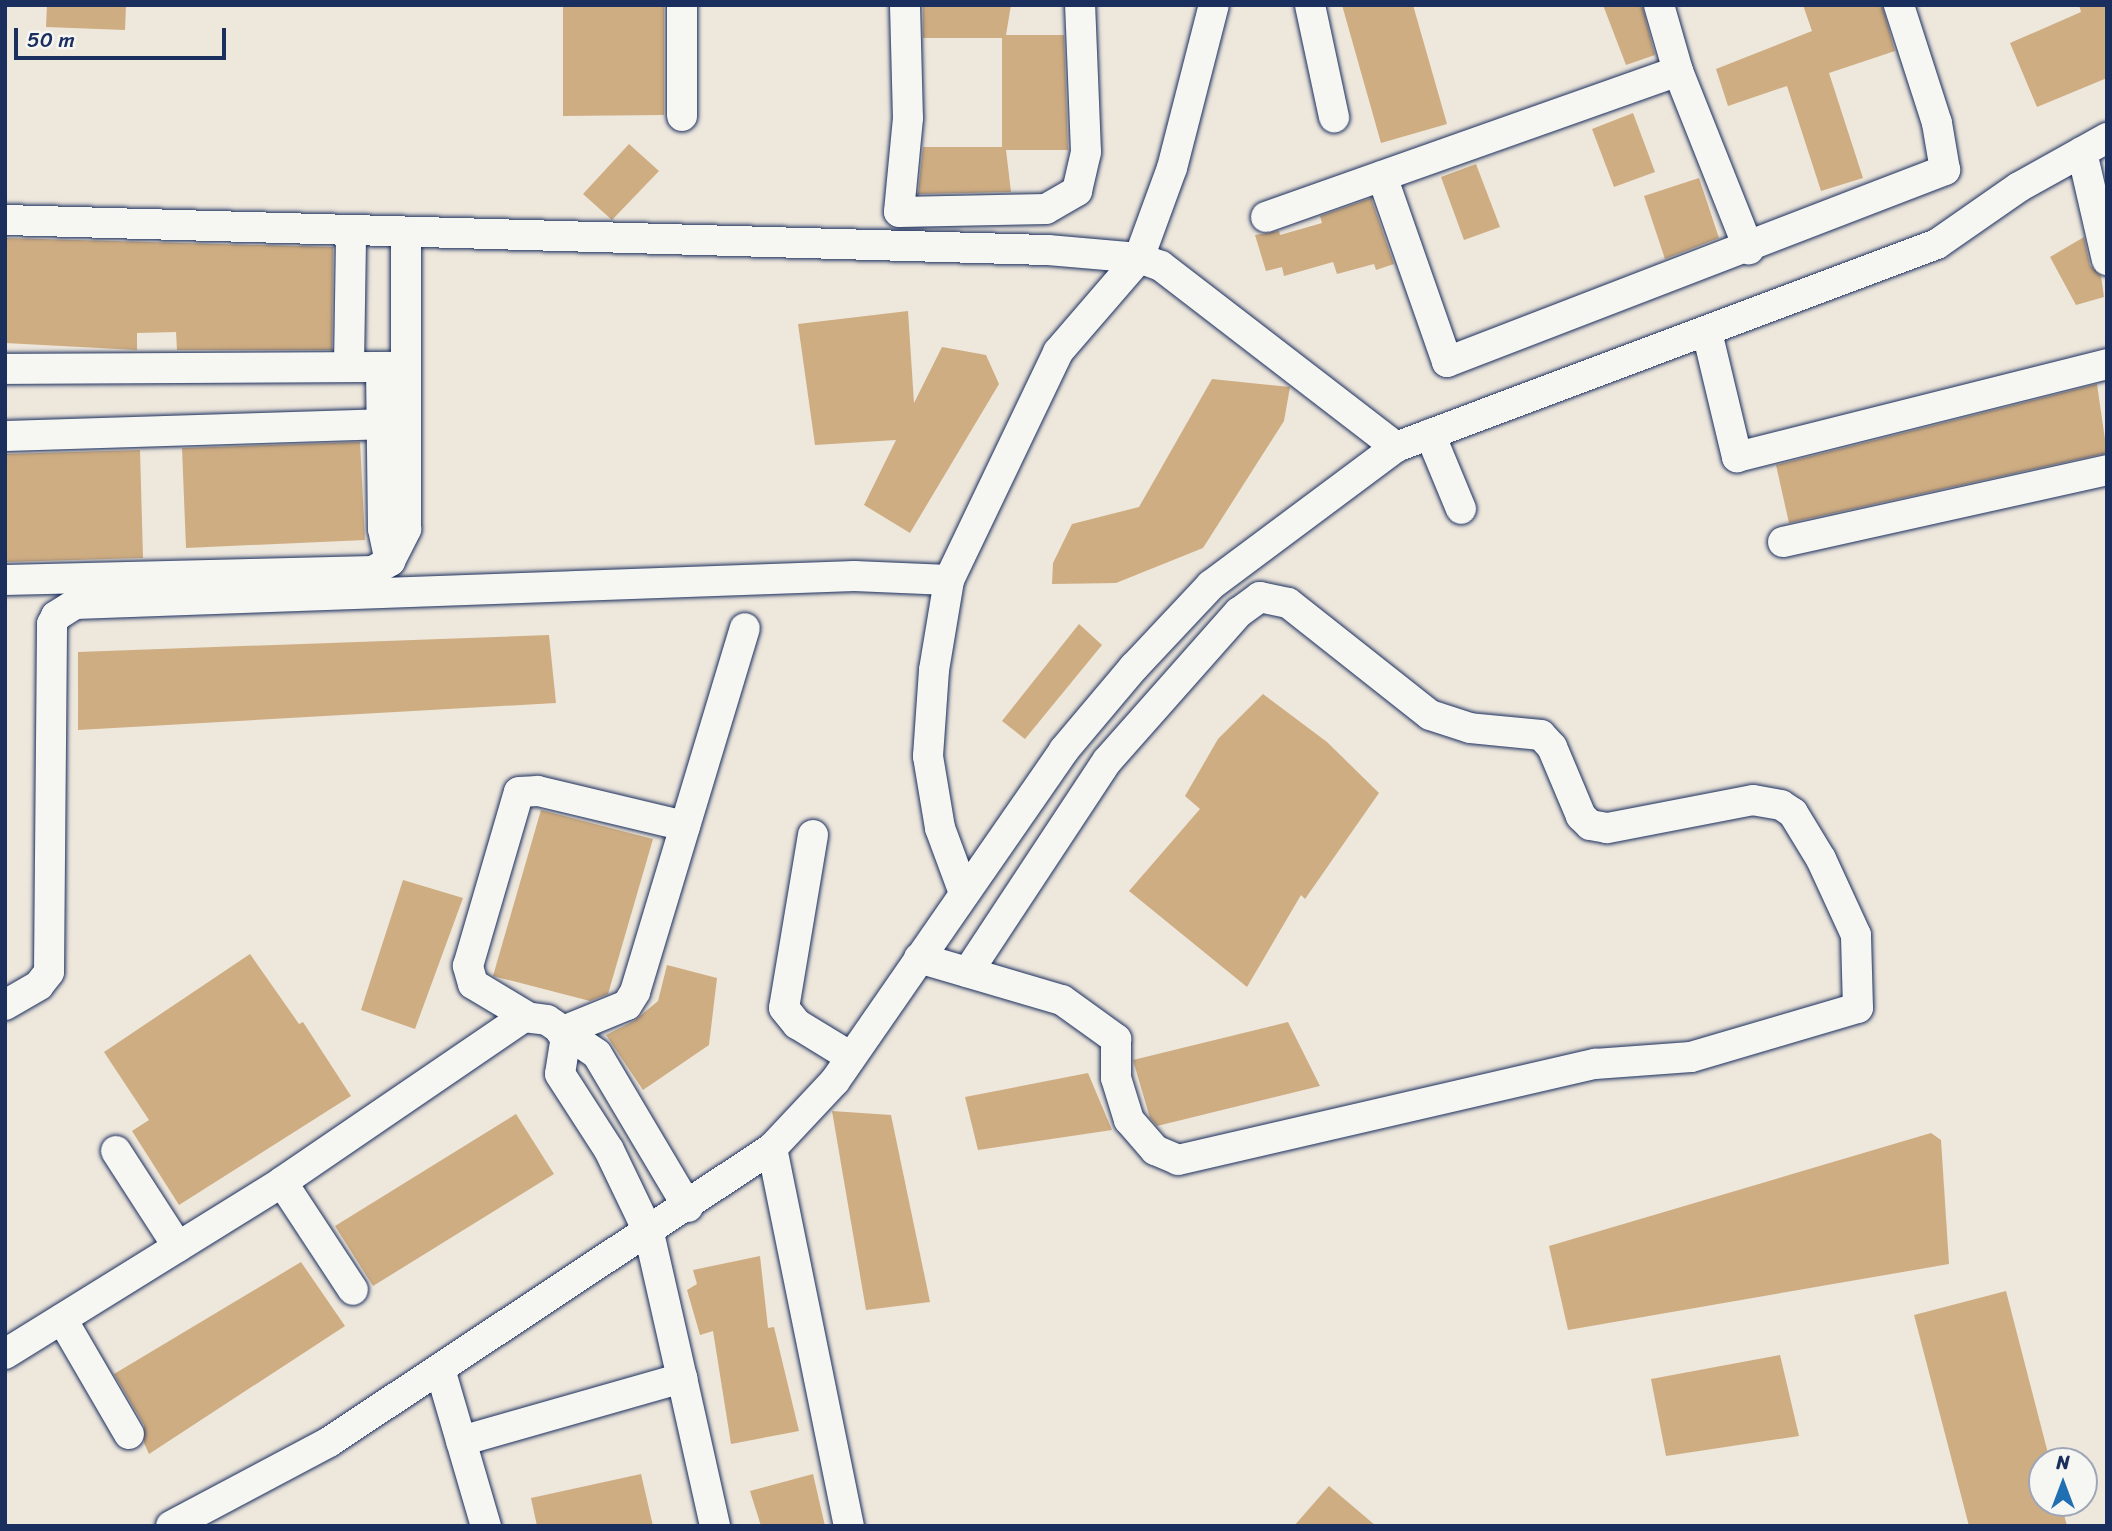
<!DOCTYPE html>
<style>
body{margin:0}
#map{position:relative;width:2112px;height:1531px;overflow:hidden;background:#eee7dc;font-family:Sriracha,sans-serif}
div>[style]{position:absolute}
.building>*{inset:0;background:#cfad82}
.roads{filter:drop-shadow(0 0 2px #1b2f5e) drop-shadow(0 0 2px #1b2f5e)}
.minor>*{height:30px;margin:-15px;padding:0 15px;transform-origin:15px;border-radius:15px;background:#f6f6f2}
span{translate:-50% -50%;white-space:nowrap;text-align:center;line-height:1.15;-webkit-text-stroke:6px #f6f6f2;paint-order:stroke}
.frame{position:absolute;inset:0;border:7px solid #1b2f5e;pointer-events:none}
.north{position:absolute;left:2028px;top:1447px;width:70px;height:70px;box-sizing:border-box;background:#f6f6f2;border:2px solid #9ea6b7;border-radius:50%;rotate:0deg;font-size:19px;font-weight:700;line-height:28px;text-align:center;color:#1b2f5e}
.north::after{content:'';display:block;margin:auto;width:24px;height:32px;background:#1f6fb2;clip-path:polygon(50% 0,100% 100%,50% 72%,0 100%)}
.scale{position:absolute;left:14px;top:28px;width:212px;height:32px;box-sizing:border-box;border:4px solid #1b2f5e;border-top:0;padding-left:9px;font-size:21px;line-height:24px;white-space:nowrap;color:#1b2f5e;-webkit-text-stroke:5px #f6f6f2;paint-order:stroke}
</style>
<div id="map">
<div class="building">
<div style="clip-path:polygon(47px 5px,126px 5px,125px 30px,46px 27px)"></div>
<div style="clip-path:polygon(563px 5px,664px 5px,664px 115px,563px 116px)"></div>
<div style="clip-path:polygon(923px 5px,1011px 5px,1006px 35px,1064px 35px,1068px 150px,1006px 150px,1011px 192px,918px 194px,923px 147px,1002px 147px,1002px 38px,923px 38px)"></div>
<div style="clip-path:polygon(1342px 5px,1413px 5px,1447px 124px,1381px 143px)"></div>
<div style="clip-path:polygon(1603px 5px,1642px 5px,1655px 55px,1626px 65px)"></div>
<div style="clip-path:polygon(1803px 5px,1882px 5px,1895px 51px,1829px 73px,1863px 178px,1821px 191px,1787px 86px,1728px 106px,1716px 69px,1812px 31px)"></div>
<div style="clip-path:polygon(2079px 5px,2107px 5px,2107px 78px,2037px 107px,2010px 43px,2081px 12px)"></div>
<div style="clip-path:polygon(1633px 113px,1655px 172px,1614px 187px,1592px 129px)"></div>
<div style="clip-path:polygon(629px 144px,659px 171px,612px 220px,583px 194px)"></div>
<div style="clip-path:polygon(1476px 164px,1500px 227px,1464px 240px,1441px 177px)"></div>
<div style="clip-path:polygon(1699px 178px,1719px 238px,1665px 259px,1644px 196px)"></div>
<div style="clip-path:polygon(1371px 198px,1394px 264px,1376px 270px,1374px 264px,1337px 274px,1333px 262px,1284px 276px,1282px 267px,1266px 271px,1255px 235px,1279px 231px,1280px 235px,1322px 223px,1320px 216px)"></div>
<div style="clip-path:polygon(2084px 237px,2090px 265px,2101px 276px,2104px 297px,2076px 305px,2050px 257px)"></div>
<div style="clip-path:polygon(5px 238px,333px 247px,332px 350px,177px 350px,176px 332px,137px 333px,137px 350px,5px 343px)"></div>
<div style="clip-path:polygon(908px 311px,914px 403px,942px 347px,986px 355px,999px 384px,910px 533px,864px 505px,896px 440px,815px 445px,798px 324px)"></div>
<div style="clip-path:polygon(1212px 379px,1290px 387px,1284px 421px,1203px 548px,1116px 583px,1052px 584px,1053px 563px,1072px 524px,1139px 507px)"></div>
<div style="clip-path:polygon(2097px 384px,2107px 453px,1789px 523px,1776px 465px)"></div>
<div style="clip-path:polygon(360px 442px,365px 540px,186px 548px,182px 448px)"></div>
<div style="clip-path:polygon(140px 450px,143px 558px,5px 562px,5px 454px)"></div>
<div style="clip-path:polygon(1079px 624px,1102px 645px,1025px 739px,1002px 721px)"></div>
<div style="clip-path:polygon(549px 635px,556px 703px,78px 730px,78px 652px)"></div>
<div style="clip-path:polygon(1263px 694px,1327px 742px,1379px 793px,1305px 899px,1301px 895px,1247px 987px,1129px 891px,1200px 809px,1185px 796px,1218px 739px)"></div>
<div style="clip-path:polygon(541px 810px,653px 839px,608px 994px,590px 1001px,493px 976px)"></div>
<div style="clip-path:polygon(403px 880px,463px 898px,415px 1029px,361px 1010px)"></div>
<div style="clip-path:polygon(250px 954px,299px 1024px,303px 1022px,351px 1096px,179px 1205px,132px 1131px,149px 1120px,104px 1052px)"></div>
<div style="clip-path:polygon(667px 965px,717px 978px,709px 1045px,643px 1090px,606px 1035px,634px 1021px,658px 1001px)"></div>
<div style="clip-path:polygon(1288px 1022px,1320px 1086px,1157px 1126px,1150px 1118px,1133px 1060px)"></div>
<div style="clip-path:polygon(1088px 1073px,1112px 1130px,978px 1150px,965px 1097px)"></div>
<div style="clip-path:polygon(832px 1111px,891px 1115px,930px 1302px,866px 1310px)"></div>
<div style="clip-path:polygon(516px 1114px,554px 1174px,373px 1286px,335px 1226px)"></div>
<div style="clip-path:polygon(1931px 1133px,1941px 1140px,1949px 1264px,1568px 1330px,1549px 1246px)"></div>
<div style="clip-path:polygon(760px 1256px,768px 1328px,774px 1327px,799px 1431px,731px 1444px,713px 1331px,700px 1335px,687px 1290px,697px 1284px,693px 1270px)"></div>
<div style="clip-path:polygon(301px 1262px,345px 1326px,149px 1454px,144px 1443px,144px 1425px,114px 1374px)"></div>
<div style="clip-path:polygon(2006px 1291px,2050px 1461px,2042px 1461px,2042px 1503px,2061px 1503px,2067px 1526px,1969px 1526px,1914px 1315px)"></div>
<div style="clip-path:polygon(1780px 1355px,1799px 1436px,1666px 1456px,1651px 1379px)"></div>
<div style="clip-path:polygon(641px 1474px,653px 1526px,537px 1526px,531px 1498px)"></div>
<div style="clip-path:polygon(813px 1474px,825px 1526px,761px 1526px,750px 1491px)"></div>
<div style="clip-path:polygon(1329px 1486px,1376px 1526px,1294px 1526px)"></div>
</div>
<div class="roads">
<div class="minor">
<div style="left:682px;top:5px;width:111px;rotate:90deg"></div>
<div style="left:905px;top:5px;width:113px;rotate:88.5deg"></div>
<div style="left:908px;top:118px;width:94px;rotate:95.5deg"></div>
<div style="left:899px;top:212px;width:147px;rotate:-1.2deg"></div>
<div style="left:1046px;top:209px;width:36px;rotate:-30deg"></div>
<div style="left:1077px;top:191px;width:40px;rotate:-77deg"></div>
<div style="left:1086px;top:152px;width:147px;rotate:-92.3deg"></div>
<div style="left:1310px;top:5px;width:115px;rotate:77.9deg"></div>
<div style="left:1659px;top:5px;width:69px;rotate:73.9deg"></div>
<div style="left:1678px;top:71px;width:192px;rotate:68.3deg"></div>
<div style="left:2082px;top:152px;width:111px;rotate:77deg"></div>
<div style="left:1382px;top:176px;width:197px;rotate:70.7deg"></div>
<div style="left:1447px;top:362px;width:534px;rotate:-21.08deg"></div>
<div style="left:1945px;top:170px;width:48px;rotate:-99.7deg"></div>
<div style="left:1937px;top:123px;width:124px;rotate:-107.9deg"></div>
<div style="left:1266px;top:217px;width:437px;rotate:-19.5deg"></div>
<div style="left:5px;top:220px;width:1043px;rotate:1.65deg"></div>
<div style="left:1048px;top:250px;width:91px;rotate:5deg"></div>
<div style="left:1139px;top:258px;width:23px;rotate:20deg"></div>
<div style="left:1161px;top:266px;width:297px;rotate:37.6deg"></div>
<div style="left:1707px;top:332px;width:129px;rotate:76.5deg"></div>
<div style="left:1737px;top:457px;width:382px;rotate:-14.1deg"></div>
<div style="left:349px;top:366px;width:133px;rotate:-89.1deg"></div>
<div style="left:381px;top:367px;width:162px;rotate:89.3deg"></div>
<div style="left:383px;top:529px;width:33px;rotate:78deg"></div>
<div style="left:5px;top:369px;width:401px;rotate:-0.3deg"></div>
<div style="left:1430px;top:434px;width:81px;rotate:67.5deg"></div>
<div style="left:5px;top:436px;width:377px;rotate:-1.8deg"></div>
<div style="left:1783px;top:542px;width:332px;rotate:-12.5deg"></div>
<div style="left:5px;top:580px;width:368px;rotate:-1.4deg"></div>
<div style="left:373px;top:571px;width:20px;rotate:-30deg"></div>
<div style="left:390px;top:561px;width:36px;rotate:-63deg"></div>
<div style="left:406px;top:529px;width:295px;rotate:-90deg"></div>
<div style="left:813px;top:835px;width:175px;rotate:99.5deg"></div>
<div style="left:784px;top:1008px;width:21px;rotate:51deg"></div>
<div style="left:797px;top:1024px;width:63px;rotate:31.4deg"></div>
<div style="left:964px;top:893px;width:69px;rotate:-110.3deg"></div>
<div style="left:940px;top:828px;width:73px;rotate:-99.5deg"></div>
<div style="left:928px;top:756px;width:86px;rotate:-86deg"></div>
<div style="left:934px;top:670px;width:91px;rotate:-80.5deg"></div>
<div style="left:949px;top:580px;width:253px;rotate:-64.4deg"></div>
<div style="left:1058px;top:352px;width:124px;rotate:-49.2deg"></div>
<div style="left:1139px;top:258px;width:96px;rotate:-69.9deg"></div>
<div style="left:1172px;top:168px;width:168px;rotate:-75.6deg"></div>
<div style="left:919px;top:958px;width:149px;rotate:16.4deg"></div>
<div style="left:1062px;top:1000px;width:67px;rotate:35.8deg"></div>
<div style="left:1116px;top:1039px;width:39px;rotate:90deg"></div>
<div style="left:1116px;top:1078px;width:44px;rotate:72.8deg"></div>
<div style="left:1129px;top:1120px;width:40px;rotate:49deg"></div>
<div style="left:1155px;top:1150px;width:25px;rotate:23deg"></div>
<div style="left:1178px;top:1160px;width:428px;rotate:-13deg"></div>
<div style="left:1595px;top:1064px;width:96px;rotate:-4.2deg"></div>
<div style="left:1691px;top:1057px;width:174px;rotate:-16.4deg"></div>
<div style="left:1858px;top:1008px;width:73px;rotate:-91.6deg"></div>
<div style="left:1856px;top:935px;width:84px;rotate:-114.7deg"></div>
<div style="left:1821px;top:859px;width:54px;rotate:-121.3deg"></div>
<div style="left:1793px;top:813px;width:14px;rotate:-146deg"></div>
<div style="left:1781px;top:805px;width:28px;rotate:-170deg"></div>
<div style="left:1753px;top:800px;width:149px;rotate:169.1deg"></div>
<div style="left:1607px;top:828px;width:17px;rotate:-170deg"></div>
<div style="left:1590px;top:825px;width:13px;rotate:-135deg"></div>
<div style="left:1581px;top:816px;width:75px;rotate:-112.8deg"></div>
<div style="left:1552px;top:747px;width:16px;rotate:-133deg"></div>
<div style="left:1541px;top:735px;width:71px;rotate:-174.4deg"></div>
<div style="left:1470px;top:728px;width:42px;rotate:-162deg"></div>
<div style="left:1430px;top:715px;width:181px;rotate:-141.7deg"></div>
<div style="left:1288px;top:603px;width:29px;rotate:-168deg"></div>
<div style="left:1260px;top:597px;width:26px;rotate:144deg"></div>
<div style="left:1239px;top:612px;width:199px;rotate:131.5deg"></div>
<div style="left:1107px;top:761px;width:253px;rotate:123.4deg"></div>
<div style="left:5px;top:1005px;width:39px;rotate:-30deg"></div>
<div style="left:39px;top:985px;width:16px;rotate:-52deg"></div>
<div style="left:49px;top:972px;width:348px;rotate:-89.5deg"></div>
<div style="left:52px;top:624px;width:9px;rotate:-63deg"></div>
<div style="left:56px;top:616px;width:22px;rotate:-32deg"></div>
<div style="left:75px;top:604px;width:780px;rotate:-2.06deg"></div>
<div style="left:854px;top:576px;width:95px;rotate:2.4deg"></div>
<div style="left:528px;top:1017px;width:64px;rotate:-149deg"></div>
<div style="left:473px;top:984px;width:19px;rotate:-106deg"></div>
<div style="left:468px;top:966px;width:181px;rotate:-73.7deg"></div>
<div style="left:519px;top:792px;width:19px;rotate:-3deg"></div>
<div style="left:538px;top:791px;width:151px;rotate:13.4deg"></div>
<div style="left:561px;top:1032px;width:71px;rotate:-22.2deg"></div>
<div style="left:627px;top:1005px;width:15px;rotate:-58deg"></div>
<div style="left:635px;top:992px;width:380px;rotate:-73.2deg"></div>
<div style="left:566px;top:1036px;width:38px;rotate:99deg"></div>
<div style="left:560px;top:1074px;width:90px;rotate:57.2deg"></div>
<div style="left:609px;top:1150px;width:92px;rotate:64.3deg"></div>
<div style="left:649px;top:1233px;width:149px;rotate:77.2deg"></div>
<div style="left:772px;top:1148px;width:386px;rotate:78.5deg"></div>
<div style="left:116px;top:1151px;width:114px;rotate:57.1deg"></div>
<div style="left:282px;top:1182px;width:129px;rotate:56.7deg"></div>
<div style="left:62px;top:1319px;width:133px;rotate:59.8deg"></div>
<div style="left:5px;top:1354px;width:326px;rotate:-31.8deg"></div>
<div style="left:282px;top:1182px;width:293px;rotate:-34.3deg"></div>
<div style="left:524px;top:1017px;width:23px;rotate:7deg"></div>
<div style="left:547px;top:1020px;width:60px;rotate:34.2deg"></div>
<div style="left:597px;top:1054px;width:178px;rotate:59.3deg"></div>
<div style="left:440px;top:1369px;width:164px;rotate:73.7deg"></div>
<div style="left:461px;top:1441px;width:230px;rotate:-15.9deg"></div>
<div style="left:682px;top:1378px;width:152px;rotate:77.4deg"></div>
<div style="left:171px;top:1526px;width:179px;rotate:-28deg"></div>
<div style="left:329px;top:1442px;width:532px;rotate:-33.57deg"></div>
<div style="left:772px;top:1148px;width:92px;rotate:-46.8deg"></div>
<div style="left:835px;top:1081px;width:402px;rotate:-55.3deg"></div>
<div style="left:1064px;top:750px;width:109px;rotate:-49.9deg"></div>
<div style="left:1134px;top:667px;width:112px;rotate:-46.8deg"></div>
<div style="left:1211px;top:585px;width:231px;rotate:-36.7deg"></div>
<div style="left:1396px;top:447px;width:578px;rotate:-20.57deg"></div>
<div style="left:1937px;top:244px;width:100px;rotate:-34.8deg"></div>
<div style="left:2019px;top:187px;width:101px;rotate:-29.1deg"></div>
</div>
</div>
<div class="frame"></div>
<div class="north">N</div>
<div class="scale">50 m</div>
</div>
